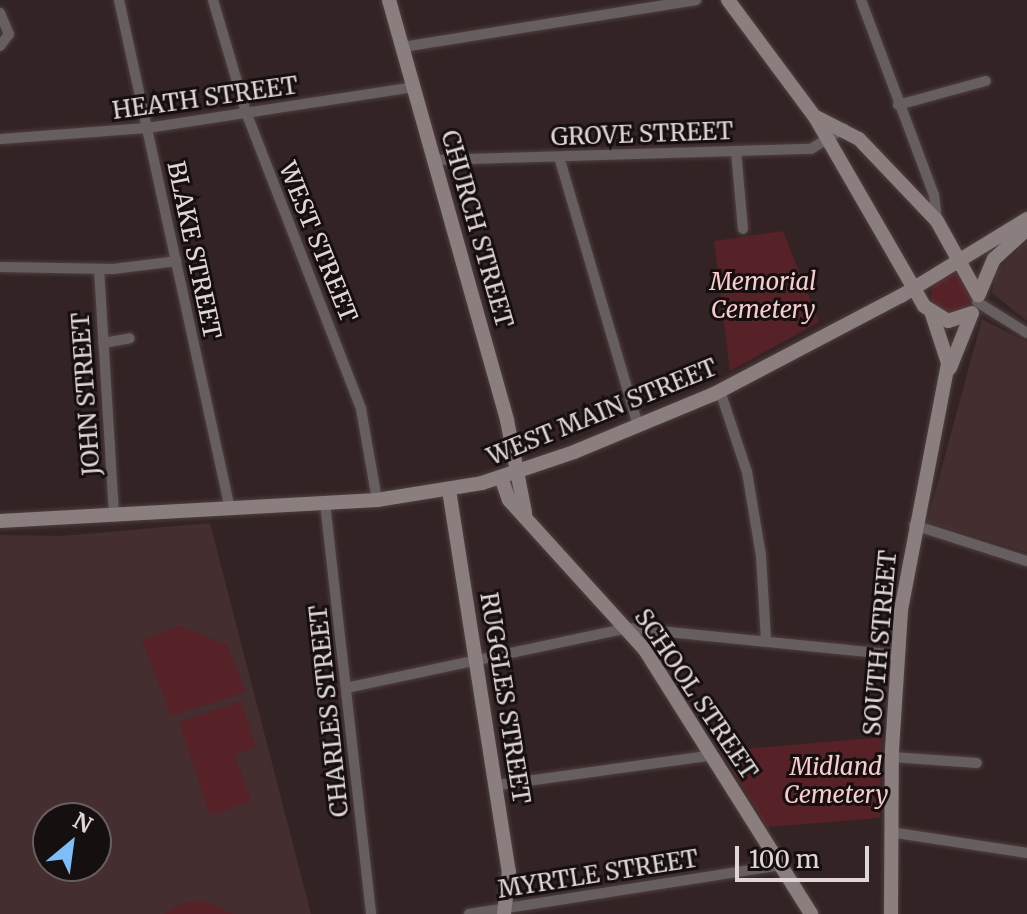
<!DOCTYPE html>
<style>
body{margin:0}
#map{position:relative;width:1027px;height:914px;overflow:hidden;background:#332324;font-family:Merriweather,serif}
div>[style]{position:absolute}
.built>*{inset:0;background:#442e2f}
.green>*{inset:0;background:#562227}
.round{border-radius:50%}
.roads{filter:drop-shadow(0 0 2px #4f4040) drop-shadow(0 0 2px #4f4040)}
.street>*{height:10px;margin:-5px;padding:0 5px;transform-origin:5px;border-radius:5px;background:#675f5f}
.secondary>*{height:14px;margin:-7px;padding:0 7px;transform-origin:7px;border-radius:7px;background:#8b7e7e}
span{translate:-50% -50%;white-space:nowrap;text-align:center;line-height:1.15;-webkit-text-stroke:6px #160f0f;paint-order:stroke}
.street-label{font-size:24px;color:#e1d6d6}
.park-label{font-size:24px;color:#f8cbcc;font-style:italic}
.north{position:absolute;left:32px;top:802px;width:80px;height:80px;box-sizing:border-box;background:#160f0f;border:2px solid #675f5f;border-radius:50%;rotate:29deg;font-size:22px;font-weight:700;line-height:32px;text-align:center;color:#e1d6d6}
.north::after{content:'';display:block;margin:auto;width:28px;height:36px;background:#7dbef9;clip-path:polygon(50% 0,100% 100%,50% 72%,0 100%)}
.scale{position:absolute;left:735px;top:846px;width:134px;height:36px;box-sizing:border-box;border:4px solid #e1d6d6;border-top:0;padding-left:10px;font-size:24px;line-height:28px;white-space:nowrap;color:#e1d6d6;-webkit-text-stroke:6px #160f0f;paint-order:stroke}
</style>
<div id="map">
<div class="built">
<div style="clip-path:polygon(1027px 241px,1027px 321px,992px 293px,996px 272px)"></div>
<div style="clip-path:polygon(982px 319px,1027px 342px,1027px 552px,927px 522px)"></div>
<div style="clip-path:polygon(evenodd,210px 523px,311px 914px,0 914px,0 535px,62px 536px,210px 523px,48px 818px,96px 818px,96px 866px,48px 866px,48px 818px)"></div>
</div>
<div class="green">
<div style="clip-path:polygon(783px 231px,819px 322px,730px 371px,714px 241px)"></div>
<div class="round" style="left:931px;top:274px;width:40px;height:40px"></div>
<div style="clip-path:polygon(179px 626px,226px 644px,246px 692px,171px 716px,142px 640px)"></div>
<div style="clip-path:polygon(241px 701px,256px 747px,235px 755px,251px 801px,210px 815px,179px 722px)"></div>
<div style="clip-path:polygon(882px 737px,880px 818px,767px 827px,721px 751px)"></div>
<div style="clip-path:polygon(202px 900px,233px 914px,164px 914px,183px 903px)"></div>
</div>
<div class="roads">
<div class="street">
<div style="left:119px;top:0;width:521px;rotate:77.7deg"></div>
<div style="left:213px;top:0;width:117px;rotate:73.6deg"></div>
<div style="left:246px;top:112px;width:318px;rotate:68.8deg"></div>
<div style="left:361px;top:409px;width:92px;rotate:80deg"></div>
<div style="left:861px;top:0;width:208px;rotate:69.5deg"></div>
<div style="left:934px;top:195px;width:24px;rotate:83deg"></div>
<div style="left:0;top:13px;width:23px;rotate:67deg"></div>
<div style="left:9px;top:34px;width:15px;rotate:127deg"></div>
<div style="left:403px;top:47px;width:297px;rotate:-9.1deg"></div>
<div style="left:898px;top:105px;width:91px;rotate:-15.3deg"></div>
<div style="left:1px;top:139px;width:146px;rotate:-4.3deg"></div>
<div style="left:147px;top:128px;width:270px;rotate:-8.7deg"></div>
<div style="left:736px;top:151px;width:78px;rotate:84.9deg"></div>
<div style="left:559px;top:157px;width:280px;rotate:73.6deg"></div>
<div style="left:435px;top:160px;width:376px;rotate:-1.7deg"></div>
<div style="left:811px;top:149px;width:39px;rotate:-32deg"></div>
<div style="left:0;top:267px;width:113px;rotate:1deg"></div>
<div style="left:113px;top:269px;width:64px;rotate:-7.1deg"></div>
<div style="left:99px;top:269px;width:248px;rotate:86.5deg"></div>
<div style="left:977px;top:302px;width:59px;rotate:31.8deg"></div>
<div style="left:103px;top:343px;width:27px;rotate:-10deg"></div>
<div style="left:720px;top:391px;width:85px;rotate:71.6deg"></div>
<div style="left:747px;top:472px;width:85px;rotate:80.5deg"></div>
<div style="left:761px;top:556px;width:85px;rotate:86.6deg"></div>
<div style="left:325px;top:503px;width:414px;rotate:83.6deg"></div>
<div style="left:914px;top:525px;width:119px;rotate:17.7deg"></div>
<div style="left:346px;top:688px;width:288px;rotate:-12deg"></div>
<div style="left:628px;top:628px;width:270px;rotate:5.7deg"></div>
<div style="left:892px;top:757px;width:85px;rotate:4deg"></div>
<div style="left:498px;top:785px;width:217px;rotate:-7.9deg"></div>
<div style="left:890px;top:832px;width:139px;rotate:8.7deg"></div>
<div style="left:469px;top:914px;width:316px;rotate:-8.9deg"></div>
</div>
<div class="secondary">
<div style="left:389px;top:0;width:436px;rotate:74.3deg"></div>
<div style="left:507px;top:420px;width:95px;rotate:79deg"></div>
<div style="left:728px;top:0;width:146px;rotate:53.4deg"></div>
<div style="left:815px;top:117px;width:218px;rotate:60deg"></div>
<div style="left:924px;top:306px;width:28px;rotate:32deg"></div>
<div style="left:948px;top:321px;width:25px;rotate:-18deg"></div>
<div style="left:816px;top:117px;width:48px;rotate:27.1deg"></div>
<div style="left:859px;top:139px;width:113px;rotate:46.4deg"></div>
<div style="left:937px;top:221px;width:85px;rotate:61deg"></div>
<div style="left:979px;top:294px;width:38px;rotate:-67deg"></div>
<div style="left:994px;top:259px;width:45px;rotate:-42.3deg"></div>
<div style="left:950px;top:368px;width:59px;rotate:-68.2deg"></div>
<div style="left:501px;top:477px;width:24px;rotate:71deg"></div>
<div style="left:509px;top:500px;width:202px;rotate:47.8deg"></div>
<div style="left:645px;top:650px;width:312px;rotate:57.8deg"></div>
<div style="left:449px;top:490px;width:386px;rotate:81.1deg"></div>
<div style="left:509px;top:871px;width:43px;rotate:96.6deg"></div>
<div style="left:0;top:521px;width:378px;rotate:-3.2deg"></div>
<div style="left:377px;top:500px;width:106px;rotate:-9.2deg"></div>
<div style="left:482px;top:483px;width:97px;rotate:-18.6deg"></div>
<div style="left:574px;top:452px;width:152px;rotate:-22.5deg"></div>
<div style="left:714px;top:394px;width:211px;rotate:-27.7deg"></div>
<div style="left:901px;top:296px;width:148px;rotate:-31.4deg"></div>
<div style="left:891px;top:914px;width:164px;rotate:-89.7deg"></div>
<div style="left:892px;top:750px;width:140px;rotate:-86.3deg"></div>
<div style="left:901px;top:610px;width:251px;rotate:-79.2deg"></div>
<div style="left:948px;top:363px;width:52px;rotate:-108.1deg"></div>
</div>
</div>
<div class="street-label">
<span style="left:205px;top:98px;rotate:-8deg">HEATH STREET</span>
<span style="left:642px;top:134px;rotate:-2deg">GROVE STREET</span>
<span style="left:477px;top:229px;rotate:74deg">CHURCH STREET</span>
<span style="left:318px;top:242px;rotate:68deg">WEST STREET</span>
<span style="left:194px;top:250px;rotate:78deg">BLAKE STREET</span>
<span style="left:86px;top:394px;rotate:-94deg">JOHN STREET</span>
<span style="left:602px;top:412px;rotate:-22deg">WEST MAIN STREET</span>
<span style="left:880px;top:643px;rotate:-85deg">SOUTH STREET</span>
<span style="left:696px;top:694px;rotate:56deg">SCHOOL STREET</span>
<span style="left:505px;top:698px;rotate:81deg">RUGGLES STREET</span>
<span style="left:329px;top:711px;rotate:-96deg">CHARLES STREET</span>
<span style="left:598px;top:874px;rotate:-9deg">MYRTLE STREET</span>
</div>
<div class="park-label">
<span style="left:763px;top:296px">Memorial<br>Cemetery</span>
<span style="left:836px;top:781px">Midland<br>Cemetery</span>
</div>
<div class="north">N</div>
<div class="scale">100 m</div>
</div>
